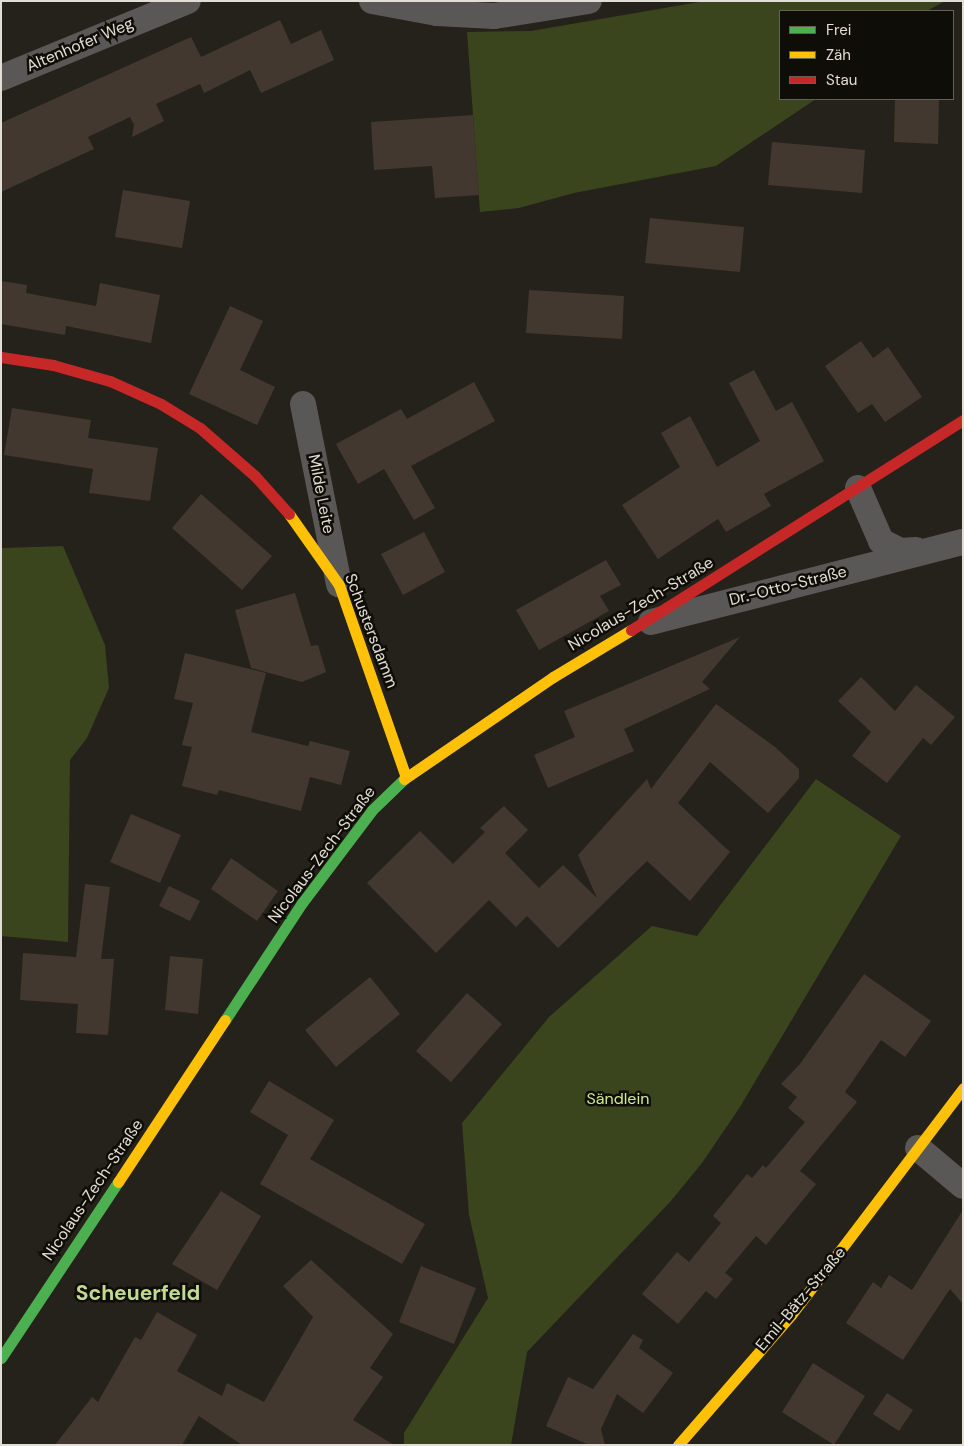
<!DOCTYPE html>
<meta charset="utf-8">
<style>
body{margin:0}
#map{position:relative;width:964px;height:1446px;overflow:hidden;background:#24221a;font-family:"DM Sans",sans-serif}
div>[style]{position:absolute}
.green>*{inset:0;background:#3a441d}
.building>*{inset:0;background:#433830}
.street>*{height:26px;margin:-13px;padding:0 13px;transform-origin:13px;border-radius:13px;background:#5a5856}
.fast>*{height:11px;margin:-5.5px;padding:0 5.5px;transform-origin:5.5px;border-radius:5.5px;background:#4caf50}
.slow>*{height:11px;margin:-5.5px;padding:0 5.5px;transform-origin:5.5px;border-radius:5.5px;background:#ffc107}
.jam>*{height:11px;margin:-5.5px;padding:0 5.5px;transform-origin:5.5px;border-radius:5.5px;background:#c62828}
span{translate:-50% -50%;white-space:nowrap;text-align:center;line-height:1.15;-webkit-text-stroke:5px #0f0d07;paint-order:stroke}
.street-label{font-size:16px;color:#e1ded5}
.park-label{font-size:16px;color:#d0ec93}
.district-label{font-size:21px;color:#c2da90;font-weight:700}
.frame{position:absolute;inset:0;border:2px solid #e1ded5;pointer-events:none}
.legend{position:absolute;left:779px;top:10px;width:175px;height:90px;box-sizing:border-box;background:#0f0d07;border:1px solid #636159;margin:0;padding:6px 9px;list-style:none;font-size:15px;color:#e1ded5}
.legend li{display:flex;align-items:center;gap:10px;height:25px}
.legend b{width:25px;border:1px solid #636159}
</style>
<div id="map">
<div class="green">
<div style="clip-path:polygon(705px 1px,945px 1px,927px 11px,780px 11px,780px 99px,816px 99px,716px 166px,574px 193px,519px 208px,480px 212px,467px 32px,531px 31px)"></div>
<div style="clip-path:polygon(63px 546px,105px 645px,109px 688px,87px 738px,70px 760px,68px 942px,1px 936px,1px 548px)"></div>
<div style="clip-path:polygon(816px 779px,901px 836px,740px 1107px,702px 1163px,670px 1202px,527px 1352px,511px 1445px,404px 1445px,404px 1433px,488px 1298px,469px 1215px,462px 1123px,549px 1017px,652px 926px,697px 936px)"></div>
</div>
<div class="building">
<div style="clip-path:polygon(280px 20px,291px 44px,321px 30px,334px 60px,261px 93px,250px 70px,204px 93px,200px 84px,156px 104px,164px 121px,132px 137px,134px 125px,130px 117px,88px 137px,94px 149px,1px 192px,1px 123px,191px 37px,201px 57px)"></div>
<div style="clip-path:polygon(895px 99px,939px 99px,938px 144px,894px 142px)"></div>
<div style="clip-path:polygon(473px 115px,479px 195px,435px 198px,432px 166px,374px 170px,371px 122px)"></div>
<div style="clip-path:polygon(772px 142px,865px 150px,862px 193px,768px 185px)"></div>
<div style="clip-path:polygon(123px 190px,190px 201px,182px 248px,115px 237px)"></div>
<div style="clip-path:polygon(650px 218px,744px 227px,740px 272px,645px 263px)"></div>
<div style="clip-path:polygon(1px 281px,27px 285px,26px 293px,96px 306px,100px 283px,160px 295px,151px 343px,66px 326px,65px 335px,1px 324px)"></div>
<div style="clip-path:polygon(529px 290px,624px 296px,622px 339px,526px 333px)"></div>
<div style="clip-path:polygon(230px 306px,263px 321px,240px 370px,275px 387px,257px 425px,189px 394px)"></div>
<div style="clip-path:polygon(861px 341px,873px 358px,888px 347px,922px 397px,885px 422px,872px 404px,858px 413px,825px 366px)"></div>
<div style="clip-path:polygon(754px 370px,776px 411px,792px 402px,824px 461px,764px 494px,771px 506px,726px 532px,718px 519px,658px 559px,622px 505px,680px 467px,661px 433px,690px 416px,717px 467px,760px 441px,729px 383px)"></div>
<div style="clip-path:polygon(474px 382px,495px 421px,411px 466px,435px 508px,414px 520px,384px 469px,358px 484px,336px 444px,401px 409px,407px 419px)"></div>
<div style="clip-path:polygon(12px 408px,91px 420px,88px 438px,158px 448px,150px 501px,89px 493px,93px 469px,4px 455px)"></div>
<div style="clip-path:polygon(201px 494px,272px 556px,242px 590px,172px 528px)"></div>
<div style="clip-path:polygon(424px 532px,445px 572px,403px 595px,381px 554px)"></div>
<div style="clip-path:polygon(606px 560px,621px 585px,600px 596px,609px 611px,539px 650px,516px 610px)"></div>
<div style="clip-path:polygon(295px 593px,311px 646px,318px 645px,326px 672px,302px 682px,251px 668px,235px 610px)"></div>
<div style="clip-path:polygon(740px 637px,702px 682px,710px 689px,624px 729px,634px 751px,548px 788px,534px 755px,575px 737px,564px 711px)"></div>
<div style="clip-path:polygon(185px 653px,266px 673px,251px 732px,308px 746px,310px 741px,350px 751px,341px 785px,310px 777px,301px 811px,219px 790px,217px 795px,182px 786px,192px 747px,182px 745px,193px 703px,174px 699px)"></div>
<div style="clip-path:polygon(861px 677px,895px 711px,916px 685px,955px 717px,931px 745px,923px 738px,887px 783px,852px 756px,871px 732px,838px 701px)"></div>
<div style="clip-path:polygon(716px 704px,775px 747px,799px 769px,799px 778px,768px 813px,710px 762px,678px 803px,730px 852px,690px 901px,647px 861px,558px 948px,527px 916px,516px 927px,489px 900px,436px 953px,367px 883px,420px 831px,453px 864px,485px 832px,480px 828px,504px 806px,528px 830px,505px 853px,539px 888px,563px 865px,597px 898px,578px 855px,647px 779px,651px 789px)"></div>
<div style="clip-path:polygon(131px 814px,181px 835px,160px 883px,110px 862px)"></div>
<div style="clip-path:polygon(231px 858px,278px 891px,257px 921px,211px 889px)"></div>
<div style="clip-path:polygon(85px 884px,110px 887px,101px 959px,114px 959px,108px 1035px,76px 1033px,78px 1004px,20px 1000px,23px 953px,76px 957px)"></div>
<div style="clip-path:polygon(169px 886px,200px 901px,190px 921px,159px 906px)"></div>
<div style="clip-path:polygon(170px 956px,203px 959px,198px 1014px,165px 1010px)"></div>
<div style="clip-path:polygon(864px 974px,931px 1021px,905px 1057px,881px 1040px,845px 1092px,857px 1102px,800px 1171px,816px 1184px,766px 1245px,756px 1236px,725px 1273px,733px 1279px,716px 1299px,706px 1291px,678px 1324px,642px 1294px,677px 1252px,689px 1262px,721px 1223px,713px 1216px,747px 1174px,752px 1178px,763px 1165px,766px 1168px,805px 1122px,788px 1108px,797px 1097px,781px 1084px,800px 1064px)"></div>
<div style="clip-path:polygon(370px 977px,400px 1014px,336px 1067px,305px 1030px)"></div>
<div style="clip-path:polygon(467px 993px,502px 1024px,451px 1082px,416px 1051px)"></div>
<div style="clip-path:polygon(269px 1081px,334px 1120px,310px 1159px,425px 1224px,402px 1264px,260px 1184px,288px 1135px,250px 1112px)"></div>
<div style="clip-path:polygon(221px 1191px,261px 1216px,217px 1290px,172px 1264px)"></div>
<div style="clip-path:polygon(963px 1210px,963px 1304px,950px 1289px,903px 1360px,846px 1323px,873px 1282px,881px 1288px,889px 1275px,912px 1290px)"></div>
<div style="clip-path:polygon(311px 1260px,393px 1334px,370px 1368px,383px 1377px,353px 1420px,394px 1445px,242px 1445px,199px 1416px,182px 1445px,55px 1445px,92px 1397px,98px 1402px,135px 1337px,141px 1340px,157px 1312px,197px 1335px,177px 1371px,222px 1396px,227px 1383px,264px 1402px,313px 1317px,283px 1286px)"></div>
<div style="clip-path:polygon(421px 1266px,476px 1288px,454px 1344px,399px 1322px)"></div>
<div style="clip-path:polygon(633px 1334px,643px 1340px,639px 1348px,673px 1373px,643px 1413px,617px 1394px,601px 1429px,605px 1445px,589px 1445px,546px 1426px,568px 1377px,593px 1389px)"></div>
<div style="clip-path:polygon(813px 1363px,865px 1396px,834px 1445px,782px 1412px)"></div>
<div style="clip-path:polygon(887px 1393px,913px 1410px,899px 1431px,873px 1414px)"></div>
</div>
<div class="street">
<div style="left:372px;top:1px;width:66px;rotate:10.5deg"></div>
<div style="left:437px;top:13px;width:57px;rotate:3deg"></div>
<div style="left:494px;top:16px;width:96px;rotate:-9deg"></div>
<div style="left:1px;top:78px;width:202px;rotate:-22.4deg"></div>
<div style="left:303px;top:404px;width:184px;rotate:78.7deg"></div>
<div style="left:858px;top:488px;width:58px;rotate:66.5deg"></div>
<div style="left:881px;top:541px;width:22px;rotate:27deg"></div>
<div style="left:901px;top:551px;width:15px;rotate:-4deg"></div>
<div style="left:651px;top:622px;width:322px;rotate:-14.4deg"></div>
<div style="left:918px;top:1148px;width:59px;rotate:40.2deg"></div>
</div>
<div class="fast">
<div style="left:225px;top:1020px;width:140px;rotate:-56.7deg"></div>
<div style="left:302px;top:903px;width:116px;rotate:-53deg"></div>
<div style="left:372px;top:810px;width:45px;rotate:-44.1deg"></div>
<div style="left:1px;top:1358px;width:211px;rotate:-56.4deg"></div>
</div>
<div class="slow">
<div style="left:289px;top:514px;width:87px;rotate:54.8deg"></div>
<div style="left:339px;top:585px;width:203px;rotate:70.8deg"></div>
<div style="left:404px;top:779px;width:181px;rotate:-34.4deg"></div>
<div style="left:553px;top:677px;width:91px;rotate:-31.1deg"></div>
<div style="left:118px;top:1182px;width:194px;rotate:-56.6deg"></div>
<div style="left:678px;top:1445px;width:172px;rotate:-49deg"></div>
<div style="left:791px;top:1315px;width:285px;rotate:-52.8deg"></div>
</div>
<div class="jam">
<div style="left:1px;top:357px;width:53px;rotate:8.7deg"></div>
<div style="left:53px;top:365px;width:59px;rotate:15.7deg"></div>
<div style="left:110px;top:381px;width:56px;rotate:24.3deg"></div>
<div style="left:161px;top:404px;width:46px;rotate:31.6deg"></div>
<div style="left:200px;top:428px;width:73px;rotate:41.1deg"></div>
<div style="left:255px;top:476px;width:51px;rotate:48.2deg"></div>
<div style="left:631px;top:630px;width:393px;rotate:-32.3deg"></div>
</div>
<div class="street-label">
<span style="left:80px;top:45px;rotate:-23deg">Altenhofer Weg</span>
<span style="left:321px;top:494px;rotate:79deg">Milde Leite</span>
<span style="left:788px;top:586px;rotate:-14deg">Dr.-Otto-Straße</span>
<span style="left:641px;top:604px;rotate:-31deg">Nicolaus-Zech-Straße</span>
<span style="left:371px;top:631px;rotate:69deg">Schustersdamm</span>
<span style="left:322px;top:855px;rotate:-53deg">Nicolaus-Zech-Straße</span>
<span style="left:93px;top:1190px;rotate:-56deg">Nicolaus-Zech-Straße</span>
<span style="left:801px;top:1299px;rotate:-50deg">Emil-Bätz-Straße</span>
</div>
<div class="park-label">
<span style="left:618px;top:1099px">Sändlein</span>
</div>
<div class="district-label">
<span style="left:138px;top:1293px">Scheuerfeld</span>
</div>
<div class="frame"></div>
<ul class="legend">
<li><b style="height:6px;background:#4caf50"></b>Frei</li>
<li><b style="height:6px;background:#ffc107"></b>Zäh</li>
<li><b style="height:6px;background:#c62828"></b>Stau</li>
</ul>
</div>
